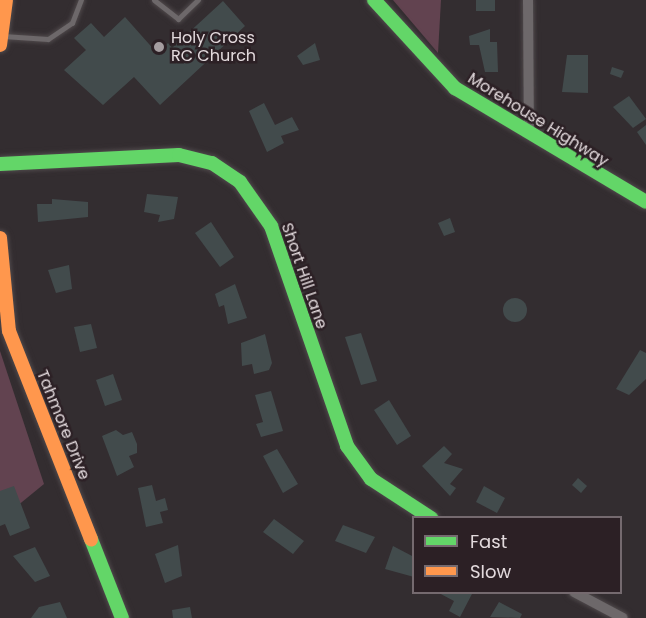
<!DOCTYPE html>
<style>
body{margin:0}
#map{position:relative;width:646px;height:618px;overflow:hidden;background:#332d30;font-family:Poppins,sans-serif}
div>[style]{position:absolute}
.green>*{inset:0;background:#624350}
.building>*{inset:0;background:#424b4c}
.round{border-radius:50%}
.roads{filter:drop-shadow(0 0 2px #4f494b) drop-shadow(0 0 2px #4f494b)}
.lane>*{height:5px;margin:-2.5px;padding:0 2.5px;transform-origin:2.5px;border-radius:2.5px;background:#6d686a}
.street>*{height:10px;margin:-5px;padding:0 5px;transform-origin:5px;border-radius:5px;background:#6d686a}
.fast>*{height:14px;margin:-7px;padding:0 7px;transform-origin:7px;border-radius:7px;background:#63d668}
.slow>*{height:14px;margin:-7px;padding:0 7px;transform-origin:7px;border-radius:7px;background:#ff974d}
.dots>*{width:16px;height:16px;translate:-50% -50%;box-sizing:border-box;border:3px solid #2c2025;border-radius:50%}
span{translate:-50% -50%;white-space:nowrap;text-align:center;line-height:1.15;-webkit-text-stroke:5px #2c2025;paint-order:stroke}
.poi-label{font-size:16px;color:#e3dadd}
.left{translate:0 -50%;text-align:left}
.street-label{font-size:16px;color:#e3dadd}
.legend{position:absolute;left:412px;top:516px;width:210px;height:78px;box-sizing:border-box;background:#2c2025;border:2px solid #756a6f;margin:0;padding:8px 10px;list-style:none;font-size:18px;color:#e3dadd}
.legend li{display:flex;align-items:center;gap:12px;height:30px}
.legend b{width:30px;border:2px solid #756a6f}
</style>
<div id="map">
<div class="green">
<div style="clip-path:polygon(393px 0,441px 0,438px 53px)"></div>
<div style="clip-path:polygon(0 351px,44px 484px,0 520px)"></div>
</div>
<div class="building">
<div style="clip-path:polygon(476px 0,495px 0,495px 11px,476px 11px)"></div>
<div style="clip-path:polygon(223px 1px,245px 26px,160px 105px,134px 77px,103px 105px,64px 70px,86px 50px,74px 38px,91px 23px,104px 37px,125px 17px,157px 53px,168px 43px,172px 48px)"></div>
<div style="clip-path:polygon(490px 29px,490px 42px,497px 42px,498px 72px,485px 72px,479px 45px,470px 45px,469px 36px)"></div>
<div style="clip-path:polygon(315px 43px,320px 60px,303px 65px,297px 56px)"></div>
<div style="clip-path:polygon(567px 55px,588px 55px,588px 93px,562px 92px)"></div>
<div style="clip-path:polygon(612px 67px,624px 71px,621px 78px,610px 74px)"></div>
<div style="clip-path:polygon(629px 96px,646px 119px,633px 128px,613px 107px)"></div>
<div style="clip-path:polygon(264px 103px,275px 125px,292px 117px,299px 130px,281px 136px,284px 143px,267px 152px,249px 111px)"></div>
<div style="clip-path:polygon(646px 125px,646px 145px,637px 132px)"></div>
<div style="clip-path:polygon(147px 194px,178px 197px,174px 219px,158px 222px,160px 215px,144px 212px)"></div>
<div style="clip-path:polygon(52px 199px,88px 202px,88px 217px,38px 222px,37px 204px,52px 204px)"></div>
<div style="clip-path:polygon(450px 218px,455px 232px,444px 236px,438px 223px)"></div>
<div style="clip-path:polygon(211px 222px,234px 257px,220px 267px,195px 233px)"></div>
<div style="clip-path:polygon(69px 265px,72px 289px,56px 293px,48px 270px)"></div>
<div style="clip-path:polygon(235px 284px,247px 318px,228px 324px,224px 305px,219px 307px,215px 294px)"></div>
<div class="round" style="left:503px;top:298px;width:24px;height:24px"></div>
<div style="clip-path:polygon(91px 324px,97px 348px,80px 352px,74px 327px)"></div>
<div style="clip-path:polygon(361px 333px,377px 381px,361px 385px,345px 337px)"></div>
<div style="clip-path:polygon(265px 334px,272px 363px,269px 370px,254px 374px,252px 364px,242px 366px,241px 343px)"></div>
<div style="clip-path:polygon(640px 350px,646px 353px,646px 379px,629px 395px,616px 389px)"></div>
<div style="clip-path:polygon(113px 374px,122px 400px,105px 406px,96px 380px)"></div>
<div style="clip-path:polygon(271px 391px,283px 431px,261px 437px,256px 424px,263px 422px,255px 395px)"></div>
<div style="clip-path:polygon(389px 400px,411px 436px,397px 445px,374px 410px)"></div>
<div style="clip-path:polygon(116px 430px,123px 435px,132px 432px,137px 444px,137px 453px,129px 456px,134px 467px,117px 476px,102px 436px)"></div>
<div style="clip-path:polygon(444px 446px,452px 454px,444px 463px,463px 469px,450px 484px,456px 488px,450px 496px,422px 466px)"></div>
<div style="clip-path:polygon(277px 449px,298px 484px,283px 493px,263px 456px)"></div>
<div style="clip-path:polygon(578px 478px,587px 486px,581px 493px,572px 485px)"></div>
<div style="clip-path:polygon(152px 485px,156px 501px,165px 498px,168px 510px,160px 512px,163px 523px,146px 527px,138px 488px)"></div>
<div style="clip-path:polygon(14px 486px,30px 528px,10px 536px,5px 524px,0 526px,0 491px)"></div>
<div style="clip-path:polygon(484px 486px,505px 498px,497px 513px,476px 502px)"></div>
<div style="clip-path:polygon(274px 519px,304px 541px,293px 554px,263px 532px)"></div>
<div style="clip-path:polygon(343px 525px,375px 537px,366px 553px,335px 541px)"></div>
<div style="clip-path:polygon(178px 545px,182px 576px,165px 583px,155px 554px)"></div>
<div style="clip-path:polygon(393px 546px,414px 557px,414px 577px,385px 569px)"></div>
<div style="clip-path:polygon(35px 547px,50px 576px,35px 582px,13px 556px)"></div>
<div style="clip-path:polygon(437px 592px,473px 592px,460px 617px,449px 611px,454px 601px)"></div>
<div style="clip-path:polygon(60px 602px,67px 618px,31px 618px,39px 607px)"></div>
<div style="clip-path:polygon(499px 602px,522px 614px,520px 618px,490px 617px)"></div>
<div style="clip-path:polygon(190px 607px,192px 618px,173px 618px,172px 610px)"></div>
</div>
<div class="roads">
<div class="lane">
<div style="left:154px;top:0;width:31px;rotate:38deg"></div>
<div style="left:178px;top:19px;width:28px;rotate:-44deg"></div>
<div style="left:3px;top:36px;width:45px;rotate:3.8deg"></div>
<div style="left:48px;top:39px;width:29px;rotate:-34deg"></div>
<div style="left:72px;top:23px;width:25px;rotate:-69deg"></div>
</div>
<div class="street">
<div style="left:528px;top:0;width:133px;rotate:89.6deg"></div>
<div style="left:574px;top:592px;width:55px;rotate:28deg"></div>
</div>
<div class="fast">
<div style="left:374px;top:0;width:120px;rotate:47.4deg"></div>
<div style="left:455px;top:88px;width:222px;rotate:30.8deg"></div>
<div style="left:0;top:164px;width:179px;rotate:-2.9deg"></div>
<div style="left:179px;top:155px;width:34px;rotate:14deg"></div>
<div style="left:212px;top:163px;width:34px;rotate:34deg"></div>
<div style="left:240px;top:182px;width:54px;rotate:54.8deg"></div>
<div style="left:271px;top:226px;width:233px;rotate:70.9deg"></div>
<div style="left:347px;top:446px;width:41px;rotate:54deg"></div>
<div style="left:371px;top:479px;width:72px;rotate:33deg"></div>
<div style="left:91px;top:539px;width:85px;rotate:68.6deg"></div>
</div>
<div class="slow">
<div style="left:0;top:45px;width:45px;rotate:-82.4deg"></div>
<div style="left:0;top:238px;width:93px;rotate:84.5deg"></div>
<div style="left:9px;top:331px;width:224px;rotate:68.5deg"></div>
</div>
</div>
<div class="dots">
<div style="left:159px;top:47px;background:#a59da0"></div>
</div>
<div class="poi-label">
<span class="left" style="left:171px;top:47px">Holy Cross<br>RC Church</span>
</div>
<div class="street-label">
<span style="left:538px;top:120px;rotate:32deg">Morehouse Highway</span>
<span style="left:304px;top:276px;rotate:71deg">Short Hill Lane</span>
<span style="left:63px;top:425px;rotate:68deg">Tahmore Drive</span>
</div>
<ul class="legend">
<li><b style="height:8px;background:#63d668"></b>Fast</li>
<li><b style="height:8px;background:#ff974d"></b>Slow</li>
</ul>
</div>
